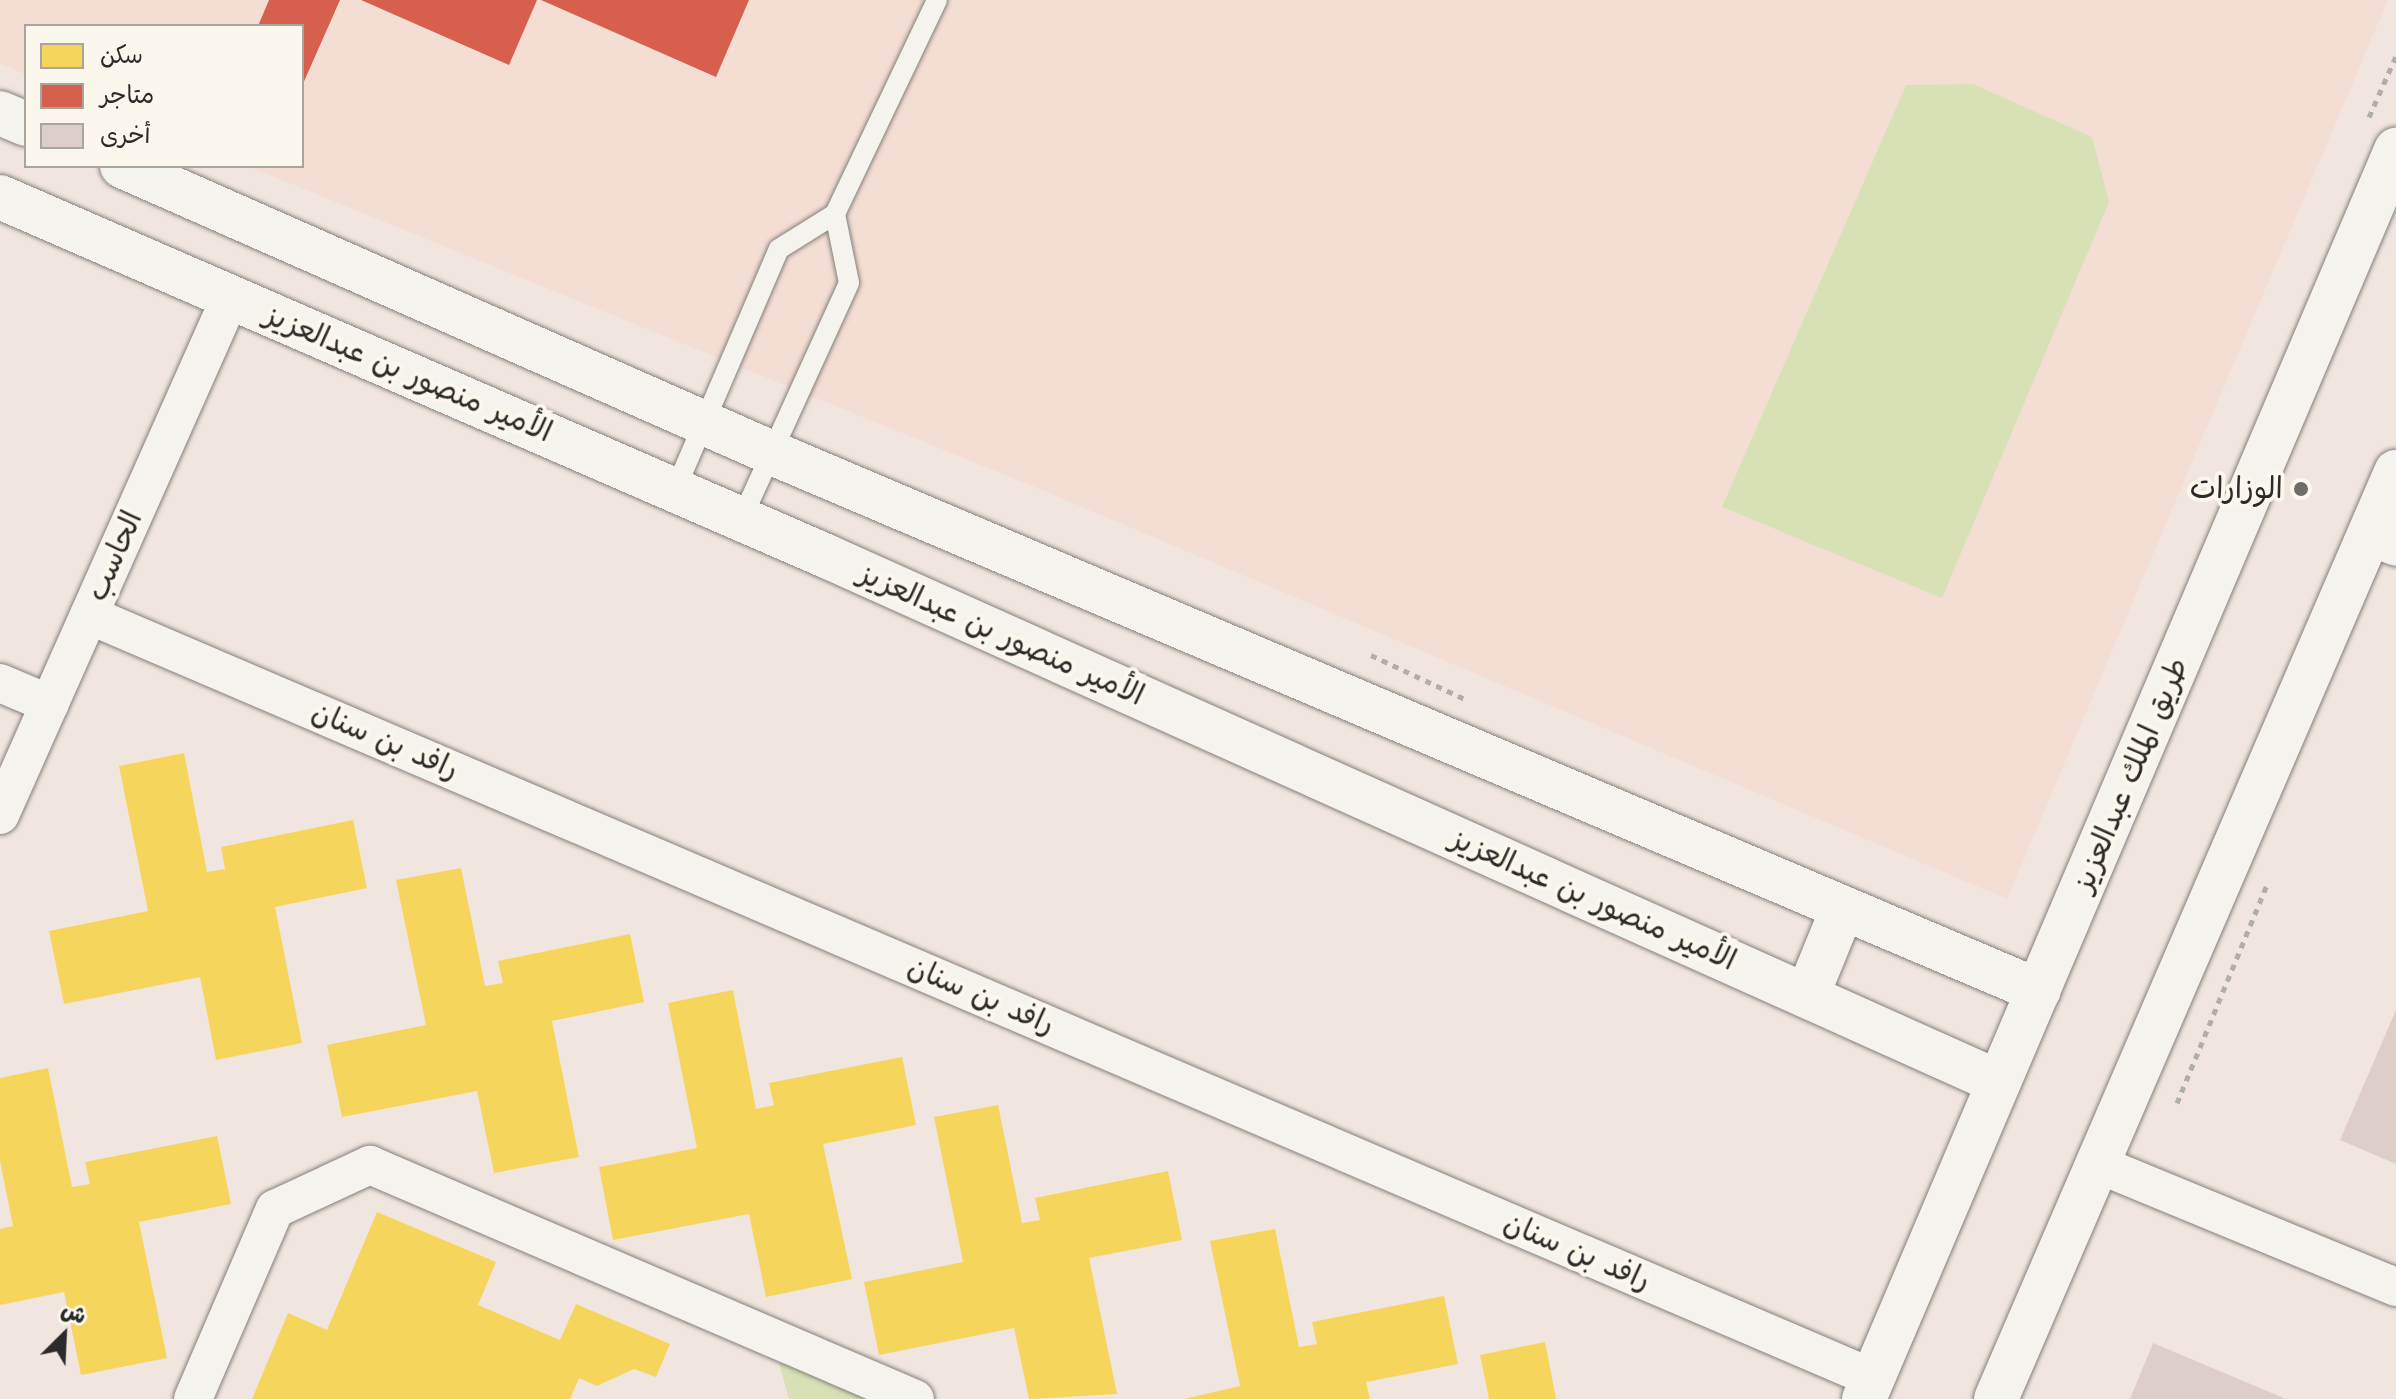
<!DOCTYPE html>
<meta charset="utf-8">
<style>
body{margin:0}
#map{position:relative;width:2396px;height:1399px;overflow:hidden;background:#f1e6df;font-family:"Comic Neue","Playpen Sans Arabic",sans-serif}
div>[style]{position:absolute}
.built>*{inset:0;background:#f4ded3}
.green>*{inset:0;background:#d7e1b5}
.homes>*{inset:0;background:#f6d55c}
.shops>*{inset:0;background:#d6604d}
.building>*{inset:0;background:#decec8}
.path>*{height:5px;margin-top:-2.5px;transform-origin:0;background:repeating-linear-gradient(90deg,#b0aeab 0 6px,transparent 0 12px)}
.roads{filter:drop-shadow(0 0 2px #847f7c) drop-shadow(0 0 2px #847f7c)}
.lane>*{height:20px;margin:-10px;padding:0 10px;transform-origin:10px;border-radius:10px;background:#f5f3ee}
.street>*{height:38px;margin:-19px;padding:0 19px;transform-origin:19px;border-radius:19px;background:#f5f3ee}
.secondary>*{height:44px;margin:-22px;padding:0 22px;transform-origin:22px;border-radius:22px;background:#f5f3ee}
.dots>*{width:22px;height:22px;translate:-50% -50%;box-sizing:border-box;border:4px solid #fbf7ec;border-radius:50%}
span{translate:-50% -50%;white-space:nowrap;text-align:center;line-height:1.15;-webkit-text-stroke:8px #fbf7ec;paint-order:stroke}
.street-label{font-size:30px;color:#2b2b2b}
.poi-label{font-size:30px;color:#2b2b2b}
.right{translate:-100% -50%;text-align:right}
.legend{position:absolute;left:24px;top:24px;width:280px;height:144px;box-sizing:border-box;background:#fbf7ec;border:2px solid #a8a59f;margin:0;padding:10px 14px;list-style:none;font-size:24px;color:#2b2b2b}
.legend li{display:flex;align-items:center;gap:16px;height:40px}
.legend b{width:40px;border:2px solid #a8a59f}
.north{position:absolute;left:24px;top:1295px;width:80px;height:80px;-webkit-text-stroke:6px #fbf7ec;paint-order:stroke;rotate:24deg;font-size:22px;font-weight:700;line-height:32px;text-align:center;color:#2b2b2b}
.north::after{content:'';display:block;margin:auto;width:28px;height:36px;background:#2b2b2b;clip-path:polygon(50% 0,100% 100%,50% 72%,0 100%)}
</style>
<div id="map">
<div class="built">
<div style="clip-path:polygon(0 0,2388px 0,2007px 899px,1037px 488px,247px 166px,302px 166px,302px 26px,26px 26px,26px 75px,0 63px)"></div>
</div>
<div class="green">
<div style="clip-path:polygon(1973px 84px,2092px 137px,2109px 202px,1942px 598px,1722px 507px,1906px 85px)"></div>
<div style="clip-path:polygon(779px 1363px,792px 1365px,871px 1399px,789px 1399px)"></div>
</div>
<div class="homes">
<div style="clip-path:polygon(184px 753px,207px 872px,225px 869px,221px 847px,353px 820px,367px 888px,275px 907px,302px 1043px,216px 1060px,200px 977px,64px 1004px,49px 931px,148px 911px,119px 766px)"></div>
<div style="clip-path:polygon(461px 868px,485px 986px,503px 983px,498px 961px,630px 934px,644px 1002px,552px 1021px,579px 1157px,494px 1173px,477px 1091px,342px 1117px,327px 1045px,426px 1025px,396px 880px)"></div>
<div style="clip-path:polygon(733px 990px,756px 1109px,774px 1105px,769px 1083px,902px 1057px,916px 1125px,823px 1144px,852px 1279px,766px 1297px,749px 1214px,613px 1240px,599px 1167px,697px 1148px,668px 1003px)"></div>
<div style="clip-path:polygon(48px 1068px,72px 1187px,90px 1184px,85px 1162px,217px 1136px,231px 1204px,139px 1222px,167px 1358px,81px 1375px,64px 1292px,0 1305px,0 1229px,13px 1226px,0 1161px,0 1078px)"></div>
<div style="clip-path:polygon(998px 1105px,1022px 1223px,1040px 1220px,1035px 1198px,1168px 1171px,1182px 1240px,1089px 1258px,1117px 1394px,1029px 1399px,1014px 1328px,879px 1355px,864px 1282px,963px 1262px,934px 1117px)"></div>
<div style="clip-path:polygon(377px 1212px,496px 1262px,478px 1305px,560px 1340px,576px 1304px,670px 1344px,656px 1377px,634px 1369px,597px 1386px,579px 1378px,570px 1399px,252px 1399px,288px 1313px,327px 1330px)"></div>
<div style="clip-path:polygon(1275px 1229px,1299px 1347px,1317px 1344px,1312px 1322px,1444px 1296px,1458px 1364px,1366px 1382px,1370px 1399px,1184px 1399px,1240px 1386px,1210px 1241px)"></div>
<div style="clip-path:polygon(1545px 1342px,1556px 1399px,1489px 1399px,1480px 1355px)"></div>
</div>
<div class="shops">
<div style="clip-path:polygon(269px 0,340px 0,302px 86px,302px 26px,258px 26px)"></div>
<div style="clip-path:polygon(361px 0,537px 0,509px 65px)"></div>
<div style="clip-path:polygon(541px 0,749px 0,716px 77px)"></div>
</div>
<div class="building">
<div style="clip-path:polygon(2396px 1010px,2396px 1164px,2340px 1140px)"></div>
<div style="clip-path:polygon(2153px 1343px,2286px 1399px,2130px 1399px)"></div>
</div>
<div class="path">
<div style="left:2369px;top:117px;width:67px;rotate:-66.1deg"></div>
<div style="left:1371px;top:655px;width:106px;rotate:25.1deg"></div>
<div style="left:2177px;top:1103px;width:239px;rotate:-67.6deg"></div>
</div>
<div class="roads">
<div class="lane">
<div style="left:835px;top:214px;width:237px;rotate:-64.5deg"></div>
<div style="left:675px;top:490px;width:262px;rotate:-66.7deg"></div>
<div style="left:779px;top:249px;width:66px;rotate:-32deg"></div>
<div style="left:835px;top:214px;width:70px;rotate:78.5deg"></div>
<div style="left:849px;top:283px;width:260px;rotate:114.5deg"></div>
</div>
<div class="street">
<div style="left:2368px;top:536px;width:30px;rotate:21deg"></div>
<div style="left:89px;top:615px;width:1940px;rotate:23.16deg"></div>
<div style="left:0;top:683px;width:54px;rotate:22.8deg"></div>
<div style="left:0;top:815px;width:566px;rotate:-66.02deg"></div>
<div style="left:2095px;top:1163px;width:326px;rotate:22.4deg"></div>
<div style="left:193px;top:1399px;width:207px;rotate:-66.7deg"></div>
<div style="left:275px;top:1209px;width:105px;rotate:-24.9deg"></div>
<div style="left:370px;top:1165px;width:593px;rotate:23.24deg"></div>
</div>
<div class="secondary">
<div style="left:0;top:113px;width:28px;rotate:23deg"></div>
<div style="left:122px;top:166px;width:711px;rotate:23.82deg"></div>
<div style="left:772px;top:453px;width:1376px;rotate:23.01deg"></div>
<div style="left:0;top:197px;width:901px;rotate:23.49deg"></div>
<div style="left:826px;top:556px;width:1285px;rotate:24.17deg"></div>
<div style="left:1807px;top:996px;width:95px;rotate:-67.8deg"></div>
<div style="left:1864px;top:1399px;width:1358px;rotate:-66.93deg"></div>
<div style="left:1996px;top:1399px;width:1010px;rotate:-66.66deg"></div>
</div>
</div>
<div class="dots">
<div style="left:2301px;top:489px;background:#706c6a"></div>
</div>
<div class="street-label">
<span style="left:408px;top:374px;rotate:23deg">الأمير منصور بن عبدالعزيز</span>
<span style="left:115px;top:556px;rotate:-66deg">الحاسب</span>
<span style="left:1001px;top:635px;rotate:24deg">الأمير منصور بن عبدالعزيز</span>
<span style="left:385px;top:741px;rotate:23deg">رافد بن سنان</span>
<span style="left:2131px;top:775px;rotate:-67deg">طريق الملك عبدالعزيز</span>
<span style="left:1593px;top:900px;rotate:24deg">الأمير منصور بن عبدالعزيز</span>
<span style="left:981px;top:996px;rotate:23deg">رافد بن سنان</span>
<span style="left:1577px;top:1252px;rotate:23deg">رافد بن سنان</span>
</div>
<div class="poi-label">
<span class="right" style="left:2283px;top:489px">الوزارات</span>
</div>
<ul class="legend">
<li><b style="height:22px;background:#f6d55c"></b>سكن</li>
<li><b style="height:22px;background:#d6604d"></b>متاجر</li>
<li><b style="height:22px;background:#decec8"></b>أخرى</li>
</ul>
<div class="north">ش</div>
</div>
